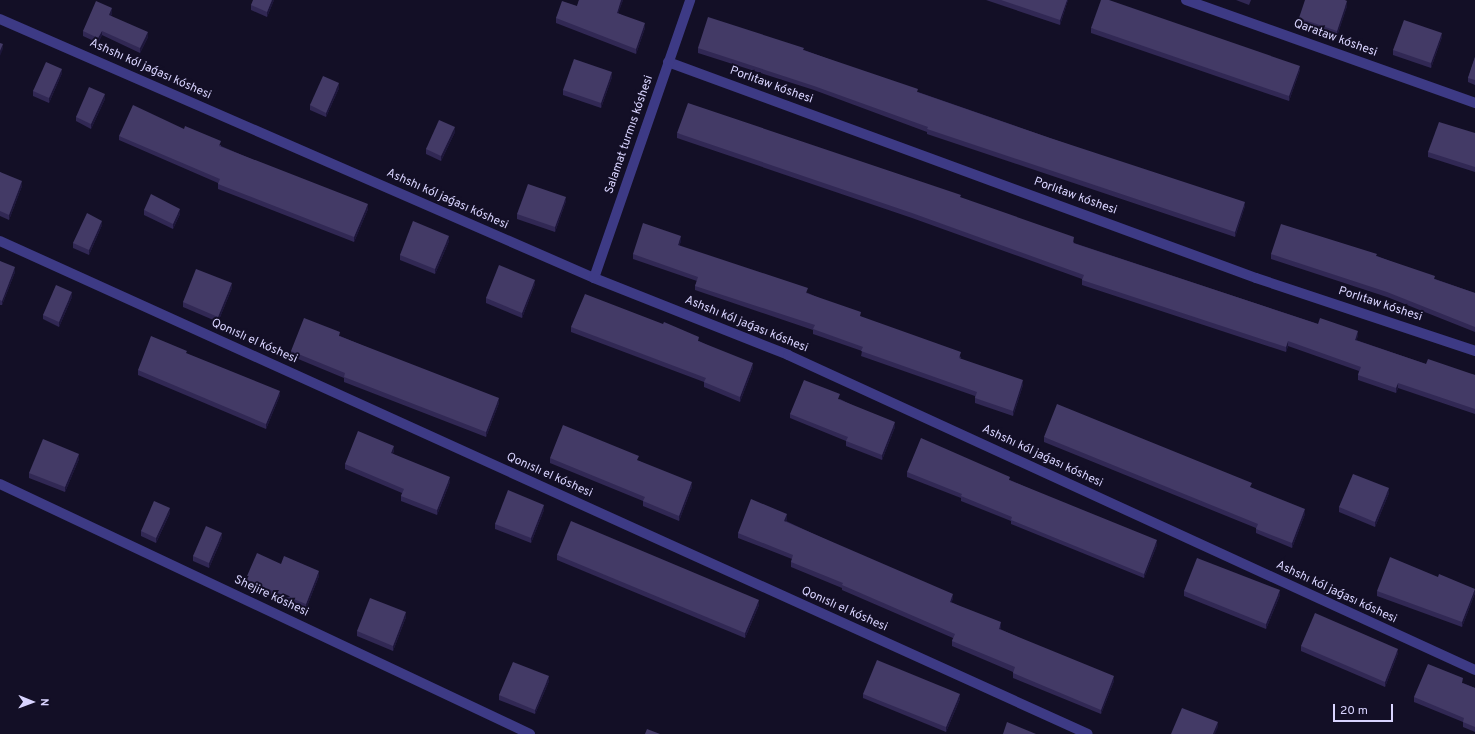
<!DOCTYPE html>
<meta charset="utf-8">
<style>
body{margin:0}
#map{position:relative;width:1475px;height:734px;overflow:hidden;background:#130f26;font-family:Overpass,sans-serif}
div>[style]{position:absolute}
.minor>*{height:10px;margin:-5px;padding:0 5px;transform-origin:5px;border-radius:5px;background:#3d3a85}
.wall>*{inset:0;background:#312854}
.shaded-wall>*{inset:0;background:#1d163a}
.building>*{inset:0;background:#433a66}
span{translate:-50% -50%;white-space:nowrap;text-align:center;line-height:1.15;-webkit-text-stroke:4px #130f26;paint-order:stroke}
.street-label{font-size:12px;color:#d9d4ff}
.north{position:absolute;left:12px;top:682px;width:40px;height:40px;-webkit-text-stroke:3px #130f26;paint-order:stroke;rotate:91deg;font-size:11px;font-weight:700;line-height:16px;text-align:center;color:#d9d4ff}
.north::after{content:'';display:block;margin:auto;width:14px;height:18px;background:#d9d4ff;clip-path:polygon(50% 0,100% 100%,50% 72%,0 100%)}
.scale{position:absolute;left:1333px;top:704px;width:60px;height:18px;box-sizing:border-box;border:2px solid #d9d4ff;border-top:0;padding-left:5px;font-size:12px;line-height:14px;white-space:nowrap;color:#d9d4ff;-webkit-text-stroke:3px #130f26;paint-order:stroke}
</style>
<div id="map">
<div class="minor">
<div style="left:1186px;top:0;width:307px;rotate:19.6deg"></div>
<div style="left:0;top:19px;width:648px;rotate:23.56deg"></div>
<div style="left:594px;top:278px;width:209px;rotate:21.6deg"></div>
<div style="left:788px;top:355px;width:756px;rotate:24.63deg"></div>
<div style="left:668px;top:62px;width:626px;rotate:20.17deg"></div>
<div style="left:1256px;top:278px;width:231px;rotate:18.4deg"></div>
<div style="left:0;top:241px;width:1194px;rotate:24.38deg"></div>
<div style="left:594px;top:278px;width:294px;rotate:-70.9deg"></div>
<div style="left:0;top:484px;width:586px;rotate:25.25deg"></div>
</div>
<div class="wall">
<div style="clip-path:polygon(274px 0,267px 17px,251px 10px,251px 5px)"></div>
<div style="clip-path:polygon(579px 0,623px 0,618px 13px,645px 28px,636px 54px,556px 23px,556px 18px,577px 6px)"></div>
<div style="clip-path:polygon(986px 0,1068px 0,1060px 25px)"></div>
<div style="clip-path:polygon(1236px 0,1251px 0,1249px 5px)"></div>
<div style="clip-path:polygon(1347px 6px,1337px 36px,1299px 23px,1299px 18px)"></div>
<div style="clip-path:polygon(112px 13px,111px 16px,148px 37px,140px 53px,102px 35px,98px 43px,83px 36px,83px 31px)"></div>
<div style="clip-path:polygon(1091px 28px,1300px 70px,1289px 101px,1091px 33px)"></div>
<div style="clip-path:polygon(1442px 37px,1431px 68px,1393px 55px,1393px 50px)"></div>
<div style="clip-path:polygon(698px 48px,804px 50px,918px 92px,1245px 206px,1235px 237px,927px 134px,927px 132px,814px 90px,698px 53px)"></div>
<div style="clip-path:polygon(1475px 57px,1475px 85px,1468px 82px,1468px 78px)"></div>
<div style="clip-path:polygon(62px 73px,49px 103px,33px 96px,33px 91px)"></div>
<div style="clip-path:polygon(612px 77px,601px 108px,563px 95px,563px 90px)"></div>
<div style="clip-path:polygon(339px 88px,326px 117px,310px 110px,310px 105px)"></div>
<div style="clip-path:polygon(105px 99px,91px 129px,76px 121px,76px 117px)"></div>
<div style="clip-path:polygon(455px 132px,441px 161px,426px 154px,426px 149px)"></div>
<div style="clip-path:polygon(677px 133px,961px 198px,1074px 242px,1074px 243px,1318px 324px,1358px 336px,1356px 340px,1426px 364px,1475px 375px,1475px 414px,1398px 388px,1396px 393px,1358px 380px,1358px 375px,1359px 371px,1288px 346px,1286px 352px,1082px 285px,1082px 279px,912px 218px,677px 138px)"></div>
<div style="clip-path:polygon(1475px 133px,1475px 172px,1428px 157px,1428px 152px)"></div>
<div style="clip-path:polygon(119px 136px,221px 145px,221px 146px,368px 209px,354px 242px,218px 189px,218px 183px,119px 140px)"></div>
<div style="clip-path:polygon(0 172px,22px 186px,9px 220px,0 216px)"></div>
<div style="clip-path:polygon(566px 201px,555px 232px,517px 219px,517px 214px)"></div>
<div style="clip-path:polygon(144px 210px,180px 214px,173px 229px,144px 215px)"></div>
<div style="clip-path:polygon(102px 225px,89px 255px,73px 248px,73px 243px)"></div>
<div style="clip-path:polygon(449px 241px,435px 274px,400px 260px,400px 255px)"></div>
<div style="clip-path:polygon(681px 241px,679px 246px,808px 293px,861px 317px,961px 357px,960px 359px,1023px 385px,1013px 416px,975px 403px,975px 396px,861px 356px,862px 351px,813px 334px,813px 330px,695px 290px,695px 286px,697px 281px,633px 259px,633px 254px)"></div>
<div style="clip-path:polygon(1271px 254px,1377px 256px,1435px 279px,1475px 293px,1475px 332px,1387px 297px,1271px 259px)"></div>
<div style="clip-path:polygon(0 261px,15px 272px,2px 305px,0 305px)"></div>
<div style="clip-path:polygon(535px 284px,522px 318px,486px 303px,486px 298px)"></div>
<div style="clip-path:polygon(232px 288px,218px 322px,183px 307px,183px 302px)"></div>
<div style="clip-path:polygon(72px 297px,59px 327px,43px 319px,43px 315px)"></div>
<div style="clip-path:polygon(571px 327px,699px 341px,753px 368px,740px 402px,704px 387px,704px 382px,571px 332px)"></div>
<div style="clip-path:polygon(340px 336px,499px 403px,486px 437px,344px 382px,344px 378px,291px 356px,291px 351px)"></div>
<div style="clip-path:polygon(187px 354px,280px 395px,266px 429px,138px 375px,138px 370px)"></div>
<div style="clip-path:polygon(840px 399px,895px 427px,882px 460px,846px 446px,846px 441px,790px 418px,790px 414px)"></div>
<div style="clip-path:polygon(1044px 437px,1252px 488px,1305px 514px,1292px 548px,1256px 533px,1256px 528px,1044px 442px)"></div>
<div style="clip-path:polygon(394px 450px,393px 454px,450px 482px,437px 515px,401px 501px,401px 496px,402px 493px,345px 469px,345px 464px)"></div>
<div style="clip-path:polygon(550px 458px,639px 461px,692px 487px,679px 521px,643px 506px,643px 501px,550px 463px)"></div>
<div style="clip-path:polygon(79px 459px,65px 492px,29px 478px,29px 473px)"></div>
<div style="clip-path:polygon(907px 472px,1010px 480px,1157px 545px,1144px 578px,1011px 524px,1011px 521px,961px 501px,961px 498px,907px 477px)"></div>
<div style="clip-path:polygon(1389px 493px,1375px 527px,1339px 512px,1339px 507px)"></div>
<div style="clip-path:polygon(544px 510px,531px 543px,495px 529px,495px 524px)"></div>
<div style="clip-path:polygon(170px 513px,156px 543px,141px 536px,141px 531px)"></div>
<div style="clip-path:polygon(787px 519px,786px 521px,953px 599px,951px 602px,1001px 627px,1000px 629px,1114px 681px,1101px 714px,1013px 678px,1013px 672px,952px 646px,952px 641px,953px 638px,842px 590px,842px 588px,791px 567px,791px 562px,792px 559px,738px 538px,738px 533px)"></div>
<div style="clip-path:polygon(222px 538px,209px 568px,193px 561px,193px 556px)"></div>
<div style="clip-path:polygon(557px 555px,759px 605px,745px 638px,557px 560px)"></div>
<div style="clip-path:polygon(319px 576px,306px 609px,261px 591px,260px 595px,244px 588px,244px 583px)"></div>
<div style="clip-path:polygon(1184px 591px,1280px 595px,1266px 629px,1184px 596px)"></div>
<div style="clip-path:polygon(1377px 591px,1475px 593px,1462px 627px,1377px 596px)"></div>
<div style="clip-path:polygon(406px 617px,393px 651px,357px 636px,357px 631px)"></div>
<div style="clip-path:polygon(1301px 646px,1398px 653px,1385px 687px,1301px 651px)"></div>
<div style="clip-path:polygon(549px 681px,535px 714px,499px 700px,499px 695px)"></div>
<div style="clip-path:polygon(1463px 683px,1475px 688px,1475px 732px,1463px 727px,1463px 722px,1414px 702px,1414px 697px)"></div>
<div style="clip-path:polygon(863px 694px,960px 699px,946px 732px,863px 698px)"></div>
</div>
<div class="shaded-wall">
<div style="clip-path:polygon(272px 0,274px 0,267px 17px,267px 12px)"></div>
<div style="clip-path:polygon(621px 0,623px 0,617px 17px,617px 13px)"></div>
<div style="clip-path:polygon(1067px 0,1068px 0,1060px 25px,1060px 20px)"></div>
<div style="clip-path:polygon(1347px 1px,1347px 6px,1337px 36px,1337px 31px)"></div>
<div style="clip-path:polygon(112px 8px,112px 13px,109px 20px,109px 15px)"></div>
<div style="clip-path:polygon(645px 23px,645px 28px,636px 54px,636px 49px)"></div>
<div style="clip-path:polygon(102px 31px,102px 35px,98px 43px,98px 38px)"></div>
<div style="clip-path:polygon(148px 32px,148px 37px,140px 53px,140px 48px)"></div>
<div style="clip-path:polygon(1442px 33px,1442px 37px,1431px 68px,1431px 63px)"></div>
<div style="clip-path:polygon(3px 44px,3px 49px,0 56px,0 51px)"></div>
<div style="clip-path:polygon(1300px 66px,1300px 70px,1289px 101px,1289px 96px)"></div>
<div style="clip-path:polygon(62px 69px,62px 73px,49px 103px,49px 98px)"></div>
<div style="clip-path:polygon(612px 72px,612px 77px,601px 108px,601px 103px)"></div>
<div style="clip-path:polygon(339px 83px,339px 88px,326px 117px,326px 113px)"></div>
<div style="clip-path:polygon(105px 94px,105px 99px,91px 129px,91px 124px)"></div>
<div style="clip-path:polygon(455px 127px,455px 132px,441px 161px,441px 156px)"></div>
<div style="clip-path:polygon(22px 181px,22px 186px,9px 220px,9px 215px)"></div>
<div style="clip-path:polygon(566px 197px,566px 201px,555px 232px,555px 227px)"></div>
<div style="clip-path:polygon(1245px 202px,1245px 206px,1235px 237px,1235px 232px)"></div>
<div style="clip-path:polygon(368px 204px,368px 209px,354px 242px,354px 237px)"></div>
<div style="clip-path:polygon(180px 209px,180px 214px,173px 229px,173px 224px)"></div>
<div style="clip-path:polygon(102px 221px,102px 225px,89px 255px,89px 250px)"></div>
<div style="clip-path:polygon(449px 236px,449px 241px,435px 274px,435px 269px)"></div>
<div style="clip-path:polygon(681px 236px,681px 241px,678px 250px,678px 245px)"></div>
<div style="clip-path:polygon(15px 267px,15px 272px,2px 305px,2px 301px)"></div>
<div style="clip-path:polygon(535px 280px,535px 284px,522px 318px,522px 313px)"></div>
<div style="clip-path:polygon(232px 283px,232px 288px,218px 322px,218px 317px)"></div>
<div style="clip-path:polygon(72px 292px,72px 297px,59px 327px,59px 322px)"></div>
<div style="clip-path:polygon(1358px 331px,1358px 336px,1355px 345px,1355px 340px)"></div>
<div style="clip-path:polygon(1288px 341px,1288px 346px,1286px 352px,1286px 347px)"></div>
<div style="clip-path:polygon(753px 363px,753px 368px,740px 402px,740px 397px)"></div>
<div style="clip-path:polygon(1023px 380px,1023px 385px,1013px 416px,1013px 411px)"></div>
<div style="clip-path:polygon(1398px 383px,1398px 388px,1396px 393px,1396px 388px)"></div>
<div style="clip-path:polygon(280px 391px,280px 395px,266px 429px,266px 424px)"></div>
<div style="clip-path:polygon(499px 398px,499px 403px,486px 437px,486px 432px)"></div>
<div style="clip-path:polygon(895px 422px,895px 427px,882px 460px,882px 455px)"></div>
<div style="clip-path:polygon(394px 446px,394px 450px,391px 458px,391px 453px)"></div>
<div style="clip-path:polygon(79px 454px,79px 459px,65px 492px,65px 487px)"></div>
<div style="clip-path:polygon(450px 477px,450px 482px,437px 515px,437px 510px)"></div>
<div style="clip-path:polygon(692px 482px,692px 487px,679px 521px,679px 516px)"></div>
<div style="clip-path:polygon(1389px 488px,1389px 493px,1375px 527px,1375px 522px)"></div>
<div style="clip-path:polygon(544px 505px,544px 510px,531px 543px,531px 538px)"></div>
<div style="clip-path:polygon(170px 508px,170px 513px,156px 543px,156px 538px)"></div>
<div style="clip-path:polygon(1305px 509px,1305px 514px,1292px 548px,1292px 543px)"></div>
<div style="clip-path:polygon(787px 514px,787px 519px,784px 525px,784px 521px)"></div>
<div style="clip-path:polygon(222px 533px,222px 538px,209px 568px,209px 563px)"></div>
<div style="clip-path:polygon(1157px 540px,1157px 545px,1144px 578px,1144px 574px)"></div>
<div style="clip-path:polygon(319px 571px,319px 576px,306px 609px,306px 604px)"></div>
<div style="clip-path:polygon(261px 586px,261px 591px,260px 595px,260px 590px)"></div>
<div style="clip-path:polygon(1475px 589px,1475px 593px,1462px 627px,1462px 622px)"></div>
<div style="clip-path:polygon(1280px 590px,1280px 595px,1266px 629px,1266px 624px)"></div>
<div style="clip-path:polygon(953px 594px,953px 599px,950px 607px,950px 602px)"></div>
<div style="clip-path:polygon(759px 600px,759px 605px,745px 638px,745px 633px)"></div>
<div style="clip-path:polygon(406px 612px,406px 617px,393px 651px,393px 646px)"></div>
<div style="clip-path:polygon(1001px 622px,1001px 627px,999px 633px,999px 629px)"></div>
<div style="clip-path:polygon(1398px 649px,1398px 653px,1385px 687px,1385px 682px)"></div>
<div style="clip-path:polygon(549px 676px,549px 681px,535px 714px,535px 710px)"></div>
<div style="clip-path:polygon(1114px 676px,1114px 681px,1101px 714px,1101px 710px)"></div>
<div style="clip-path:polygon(960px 694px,960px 699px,946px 732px,946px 727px)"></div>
<div style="clip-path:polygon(1218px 722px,1218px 727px,1215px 734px,1213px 734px)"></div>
</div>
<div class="building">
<div style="clip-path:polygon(253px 0,272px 0,267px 12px,251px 5px)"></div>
<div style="clip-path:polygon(579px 0,621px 0,617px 13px,645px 23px,636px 49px,556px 18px,562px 1px,577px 6px)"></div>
<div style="clip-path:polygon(1001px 0,1067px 0,1060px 20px)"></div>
<div style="clip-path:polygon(1101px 0,1109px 0,1300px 66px,1289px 96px,1091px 28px)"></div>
<div style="clip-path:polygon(1305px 0,1345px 0,1347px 1px,1337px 31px,1299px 18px)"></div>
<div style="clip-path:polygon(96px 1px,112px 8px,109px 15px,148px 32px,140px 48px,102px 31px,98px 38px,83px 31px)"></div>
<div style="clip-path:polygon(708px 17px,804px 48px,803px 50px,918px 89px,917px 92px,1050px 138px,1245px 202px,1235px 232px,927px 129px,928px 127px,814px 86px,698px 48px)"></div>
<div style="clip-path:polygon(1404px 20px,1442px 33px,1431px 63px,1393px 50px)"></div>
<div style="clip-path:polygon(0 43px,3px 44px,0 51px)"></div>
<div style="clip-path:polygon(1475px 57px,1475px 80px,1468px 78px)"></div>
<div style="clip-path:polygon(574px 59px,612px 72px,601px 103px,563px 90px)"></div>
<div style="clip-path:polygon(46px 62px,62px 69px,49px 98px,33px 91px)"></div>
<div style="clip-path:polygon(323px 76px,339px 83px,326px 113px,310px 105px)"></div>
<div style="clip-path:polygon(89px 87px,105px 94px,91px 124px,76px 117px)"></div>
<div style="clip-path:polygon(688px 103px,961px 195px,960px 197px,1074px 237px,1073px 243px,1318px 324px,1320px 318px,1358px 331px,1355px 340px,1426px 364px,1428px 359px,1475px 375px,1475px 409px,1398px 383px,1396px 388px,1358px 375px,1361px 367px,1288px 341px,1286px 347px,1082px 280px,1084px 275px,912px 213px,677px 133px)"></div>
<div style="clip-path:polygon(133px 105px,184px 129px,185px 126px,221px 141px,219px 146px,368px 204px,354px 237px,218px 184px,220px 179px,119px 136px)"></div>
<div style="clip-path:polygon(439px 120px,455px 127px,441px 156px,426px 149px)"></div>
<div style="clip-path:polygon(1439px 122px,1475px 133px,1475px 167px,1428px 152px)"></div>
<div style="clip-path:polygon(0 172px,22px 181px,9px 215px,0 211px)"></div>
<div style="clip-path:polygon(528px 184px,566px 197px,555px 227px,517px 214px)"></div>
<div style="clip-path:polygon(151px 194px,180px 209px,173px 224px,144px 210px)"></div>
<div style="clip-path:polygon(87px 213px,102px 221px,89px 250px,73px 243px)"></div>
<div style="clip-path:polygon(413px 221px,449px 236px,435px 269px,400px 255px)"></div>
<div style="clip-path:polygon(643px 223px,681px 236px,678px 245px,808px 288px,806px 293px,861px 312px,860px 316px,961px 352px,959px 358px,1023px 380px,1013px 411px,975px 398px,977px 392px,861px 351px,863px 347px,813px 329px,815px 325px,695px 286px,698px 277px,633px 254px)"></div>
<div style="clip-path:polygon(1281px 224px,1377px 254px,1376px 256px,1435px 276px,1434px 279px,1475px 293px,1475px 327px,1387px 292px,1271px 254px)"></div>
<div style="clip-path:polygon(0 261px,15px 267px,2px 301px,0 300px)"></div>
<div style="clip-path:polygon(499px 265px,535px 280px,522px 313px,486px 298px)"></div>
<div style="clip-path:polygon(196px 269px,232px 283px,218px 317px,183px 302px)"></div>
<div style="clip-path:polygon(56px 285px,72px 292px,59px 322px,43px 315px)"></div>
<div style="clip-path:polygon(585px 294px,663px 324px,664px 322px,699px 337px,698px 341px,753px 363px,740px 397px,704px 382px,706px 378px,571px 327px)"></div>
<div style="clip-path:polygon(304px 318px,340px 332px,339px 336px,499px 398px,486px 432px,344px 377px,345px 373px,291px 351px)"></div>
<div style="clip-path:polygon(151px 336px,187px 351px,186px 353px,280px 391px,266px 424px,138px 370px)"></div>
<div style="clip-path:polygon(804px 380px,840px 394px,838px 399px,895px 422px,882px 455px,846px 441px,848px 437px,790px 414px)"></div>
<div style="clip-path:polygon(1057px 404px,1252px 483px,1250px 487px,1305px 509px,1292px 543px,1256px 529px,1258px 524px,1044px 437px)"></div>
<div style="clip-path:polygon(563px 425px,639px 456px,637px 460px,692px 482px,679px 516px,643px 501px,645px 497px,550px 458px)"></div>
<div style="clip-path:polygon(358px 431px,394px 446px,391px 453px,450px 477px,437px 510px,401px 496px,404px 489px,345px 464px)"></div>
<div style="clip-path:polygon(921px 438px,1010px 477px,1009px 480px,1157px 540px,1144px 574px,1011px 520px,1012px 517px,961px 496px,962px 494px,907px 472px)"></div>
<div style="clip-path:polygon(43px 439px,79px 454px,65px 487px,29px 473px)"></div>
<div style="clip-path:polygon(1353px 474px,1389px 488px,1375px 522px,1339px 507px)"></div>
<div style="clip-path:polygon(508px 490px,544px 505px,531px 538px,495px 524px)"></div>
<div style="clip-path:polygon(751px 499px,787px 514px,784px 521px,953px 594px,950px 602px,1001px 622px,999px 629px,1114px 676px,1101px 710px,1013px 673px,1015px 667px,952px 641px,955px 634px,842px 585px,843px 583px,791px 562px,793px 555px,738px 533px)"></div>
<div style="clip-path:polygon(154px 501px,170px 508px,156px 538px,141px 531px)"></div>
<div style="clip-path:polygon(571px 521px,759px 600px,745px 633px,557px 555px)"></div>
<div style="clip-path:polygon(206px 526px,222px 533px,209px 563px,193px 556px)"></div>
<div style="clip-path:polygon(257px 553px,281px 564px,284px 556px,319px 571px,306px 604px,261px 586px,260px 590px,244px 583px)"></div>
<div style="clip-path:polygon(1390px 557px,1438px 577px,1439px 574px,1475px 589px,1462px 622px,1377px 591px)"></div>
<div style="clip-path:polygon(1197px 558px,1280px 590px,1266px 624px,1184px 591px)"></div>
<div style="clip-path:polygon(370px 598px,406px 612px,393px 646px,357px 631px)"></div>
<div style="clip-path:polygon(1315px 613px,1398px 649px,1385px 682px,1301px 646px)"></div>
<div style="clip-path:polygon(877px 660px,960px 694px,946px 727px,863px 694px)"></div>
<div style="clip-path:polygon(513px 662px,549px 676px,535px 710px,499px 695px)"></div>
<div style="clip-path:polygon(1428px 664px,1463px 678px,1462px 683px,1475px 688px,1475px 727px,1463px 722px,1464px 718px,1414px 697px)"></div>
<div style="clip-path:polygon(1182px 708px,1218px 722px,1213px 734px,1171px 734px)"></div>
<div style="clip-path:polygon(1007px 722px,1036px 734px,1003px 734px)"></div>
<div style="clip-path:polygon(647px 729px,660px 734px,645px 734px)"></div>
</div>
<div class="street-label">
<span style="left:1335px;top:39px;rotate:20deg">Qarataw kóshesi</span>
<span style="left:150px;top:70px;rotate:24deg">Ashshı kól jaǵası kóshesi</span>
<span style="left:771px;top:86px;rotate:20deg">Porlıtaw kóshesi</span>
<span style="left:630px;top:135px;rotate:-71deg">Salamat turmıs kóshesi</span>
<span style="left:1075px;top:197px;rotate:20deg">Porlıtaw kóshesi</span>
<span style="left:447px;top:200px;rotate:24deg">Ashshı kól jaǵası kóshesi</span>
<span style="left:1380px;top:305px;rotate:18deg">Porlıtaw kóshesi</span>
<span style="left:746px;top:325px;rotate:22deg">Ashshı kól jaǵası kóshesi</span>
<span style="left:254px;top:342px;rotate:24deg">Qonıslı el kóshesi</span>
<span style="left:1042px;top:457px;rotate:25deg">Ashshı kól jaǵası kóshesi</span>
<span style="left:549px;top:476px;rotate:24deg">Qonıslı el kóshesi</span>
<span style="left:1336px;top:593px;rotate:25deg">Ashshı kól jaǵası kóshesi</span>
<span style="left:271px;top:597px;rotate:25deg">Shejire kóshesi</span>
<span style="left:844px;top:610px;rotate:24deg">Qonıslı el kóshesi</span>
</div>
<div class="north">N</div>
<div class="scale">20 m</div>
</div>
